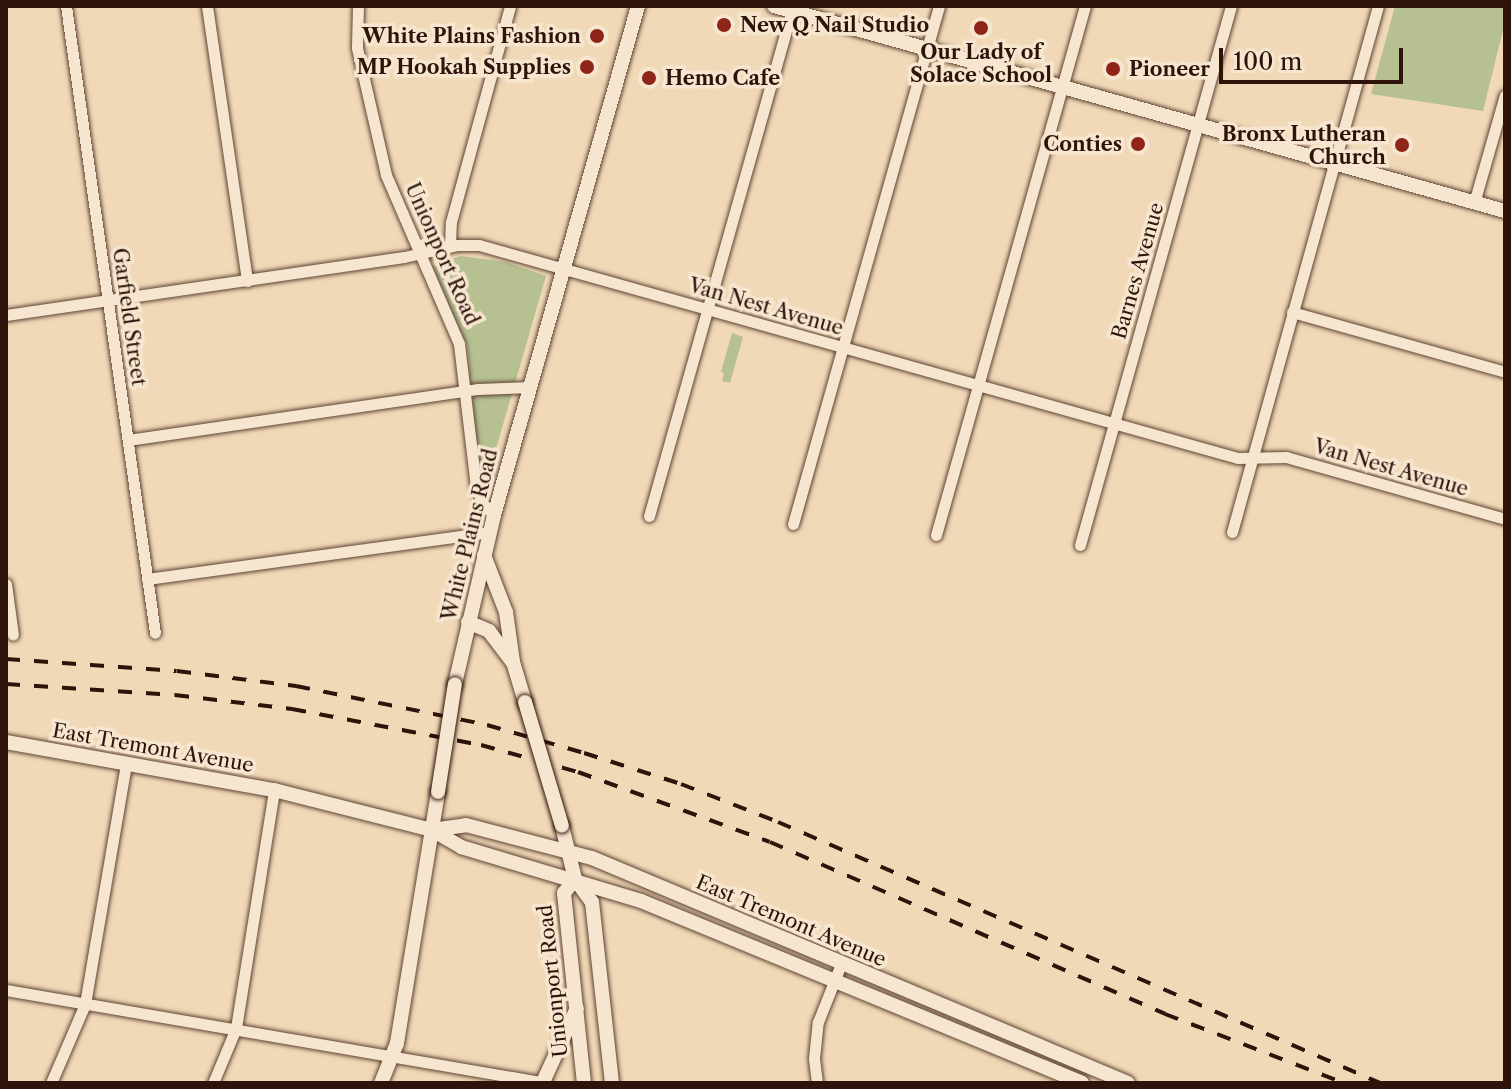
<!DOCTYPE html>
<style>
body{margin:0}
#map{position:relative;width:1511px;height:1089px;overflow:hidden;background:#f1d9b7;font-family:"Libre Caslon Text",serif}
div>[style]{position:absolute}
.green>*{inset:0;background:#b6c091}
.roads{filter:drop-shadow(0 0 2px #5e4435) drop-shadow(0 0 2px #5e4435)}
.street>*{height:11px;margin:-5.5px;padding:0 5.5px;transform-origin:5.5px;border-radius:5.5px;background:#f6e6d0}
.secondary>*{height:14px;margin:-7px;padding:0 7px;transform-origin:7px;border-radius:7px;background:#f6e6d0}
.rail>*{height:4px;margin-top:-2px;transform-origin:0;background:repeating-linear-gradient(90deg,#2d130a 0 14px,transparent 0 28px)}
.bridges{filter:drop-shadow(0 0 2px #2d130a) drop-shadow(0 0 2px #2d130a)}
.secondary-bridge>*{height:14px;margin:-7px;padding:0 7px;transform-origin:7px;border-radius:7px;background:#f6e6d0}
.dots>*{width:22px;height:22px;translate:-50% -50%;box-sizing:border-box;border:4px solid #f6e6d0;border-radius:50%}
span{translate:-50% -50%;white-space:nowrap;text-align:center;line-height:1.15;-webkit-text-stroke:7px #f6e6d0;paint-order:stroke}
.poi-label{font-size:20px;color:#2d130a;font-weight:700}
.left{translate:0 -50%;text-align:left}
.right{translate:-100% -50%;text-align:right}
.street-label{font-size:20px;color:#2d130a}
.frame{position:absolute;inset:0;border:8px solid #2d130a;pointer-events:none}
.scale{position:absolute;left:1219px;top:48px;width:184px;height:36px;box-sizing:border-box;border:4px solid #2d130a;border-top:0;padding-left:10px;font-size:24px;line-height:28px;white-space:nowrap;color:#2d130a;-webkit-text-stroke:6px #f6e6d0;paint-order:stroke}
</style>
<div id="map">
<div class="green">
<div style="clip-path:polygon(1395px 6px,1505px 6px,1505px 22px,1483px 111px,1371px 94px)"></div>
<div style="clip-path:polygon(461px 256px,506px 262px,546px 276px,485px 487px,481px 486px,467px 345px,431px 267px)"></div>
<div style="clip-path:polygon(732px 333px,743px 337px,730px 383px,722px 381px,724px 373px,721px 372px)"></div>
</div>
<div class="roads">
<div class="street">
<div style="left:66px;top:6px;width:633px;rotate:81.92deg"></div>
<div style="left:207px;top:6px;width:278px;rotate:81.7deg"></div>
<div style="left:358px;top:6px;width:42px;rotate:91.4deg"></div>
<div style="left:357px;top:48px;width:130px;rotate:77.1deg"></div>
<div style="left:386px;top:175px;width:184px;rotate:66.6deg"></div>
<div style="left:459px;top:344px;width:143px;rotate:83.2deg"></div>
<div style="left:476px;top:486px;width:18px;rotate:71deg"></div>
<div style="left:482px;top:503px;width:17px;rotate:45deg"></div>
<div style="left:1474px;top:203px;width:112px;rotate:-74deg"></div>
<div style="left:450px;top:246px;width:24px;rotate:-88deg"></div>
<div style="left:451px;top:222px;width:224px;rotate:-74.7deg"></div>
<div style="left:1292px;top:312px;width:221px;rotate:15.7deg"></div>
<div style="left:6px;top:315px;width:402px;rotate:-8.3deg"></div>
<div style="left:404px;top:257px;width:54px;rotate:-12.8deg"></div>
<div style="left:457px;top:245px;width:22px"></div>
<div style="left:479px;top:245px;width:788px;rotate:15.68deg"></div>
<div style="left:1238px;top:458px;width:48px;rotate:-1.2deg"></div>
<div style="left:1286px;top:457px;width:228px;rotate:15.8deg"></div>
<div style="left:128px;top:440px;width:354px;rotate:-8.3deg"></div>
<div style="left:478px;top:389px;width:53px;rotate:-2.2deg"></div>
<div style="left:649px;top:516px;width:530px;rotate:-74.23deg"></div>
<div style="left:793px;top:524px;width:538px;rotate:-74.26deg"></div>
<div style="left:1232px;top:532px;width:546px;rotate:-74.49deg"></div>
<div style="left:936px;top:535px;width:550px;rotate:-74.27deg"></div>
<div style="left:1080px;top:545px;width:560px;rotate:-74.35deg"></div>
<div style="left:147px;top:579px;width:346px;rotate:-7.8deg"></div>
<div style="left:6px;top:584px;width:51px;rotate:82.2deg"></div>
<div style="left:6px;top:990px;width:548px;rotate:9.77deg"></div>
<div style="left:51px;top:1083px;width:86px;rotate:-66.7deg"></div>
<div style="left:85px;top:1004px;width:242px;rotate:-80.3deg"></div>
<div style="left:213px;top:1083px;width:60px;rotate:-67.3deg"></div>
<div style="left:236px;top:1028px;width:241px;rotate:-80.9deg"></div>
<div style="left:817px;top:1083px;width:25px;rotate:-97deg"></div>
<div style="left:814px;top:1058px;width:36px;rotate:-84deg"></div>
<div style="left:818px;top:1022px;width:62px;rotate:-68.4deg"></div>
</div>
<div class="secondary">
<div style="left:774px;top:6px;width:759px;rotate:15.67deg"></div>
<div style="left:484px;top:555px;width:61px;rotate:68.9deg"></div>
<div style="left:506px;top:612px;width:50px;rotate:82deg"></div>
<div style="left:513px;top:662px;width:42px;rotate:73.3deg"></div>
<div style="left:468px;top:622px;width:23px;rotate:23deg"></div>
<div style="left:489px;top:631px;width:38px;rotate:53deg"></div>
<div style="left:455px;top:684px;width:173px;rotate:-77deg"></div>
<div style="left:494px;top:515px;width:529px;rotate:-74.2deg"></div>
<div style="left:6px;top:742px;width:272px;rotate:10.2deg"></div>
<div style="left:274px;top:790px;width:163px;rotate:14.2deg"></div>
<div style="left:432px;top:830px;width:34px;rotate:30deg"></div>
<div style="left:461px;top:847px;width:188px;rotate:16.7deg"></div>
<div style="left:641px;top:901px;width:477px;rotate:22.4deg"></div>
<div style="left:562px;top:826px;width:55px;rotate:76.2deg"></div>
<div style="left:575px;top:879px;width:29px;rotate:54deg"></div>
<div style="left:592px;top:902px;width:182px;rotate:83.7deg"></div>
<div style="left:432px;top:830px;width:34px;rotate:-8deg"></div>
<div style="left:466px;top:825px;width:130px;rotate:14.7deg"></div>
<div style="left:592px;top:858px;width:581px;rotate:22.77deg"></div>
<div style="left:575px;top:879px;width:18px;rotate:128deg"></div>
<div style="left:564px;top:893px;width:191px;rotate:84deg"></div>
<div style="left:543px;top:1082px;width:81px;rotate:-65.3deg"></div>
<div style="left:381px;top:1083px;width:43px;rotate:-68.2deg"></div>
<div style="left:397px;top:1043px;width:254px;rotate:-80.7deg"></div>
</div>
</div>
<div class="rail">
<div style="left:6px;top:659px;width:171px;rotate:4deg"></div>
<div style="left:177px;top:671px;width:120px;rotate:7.2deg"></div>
<div style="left:296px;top:686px;width:195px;rotate:11.5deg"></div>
<div style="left:487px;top:725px;width:101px;rotate:16.1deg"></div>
<div style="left:584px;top:753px;width:102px;rotate:17.7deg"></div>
<div style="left:681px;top:784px;width:104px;rotate:21.4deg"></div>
<div style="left:778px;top:822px;width:656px;rotate:23.44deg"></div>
<div style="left:6px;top:684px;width:169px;rotate:3.7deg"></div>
<div style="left:175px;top:695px;width:118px;rotate:6.8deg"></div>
<div style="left:292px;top:709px;width:192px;rotate:10.8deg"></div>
<div style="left:481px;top:745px;width:101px;rotate:15.6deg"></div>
<div style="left:578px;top:772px;width:204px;rotate:20deg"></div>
<div style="left:770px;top:842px;width:431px;rotate:23.5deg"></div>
<div style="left:1165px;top:1014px;width:192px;rotate:21.1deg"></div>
</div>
<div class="bridges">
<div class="secondary-bridge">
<div style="left:525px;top:702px;width:129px;rotate:73.4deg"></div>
<div style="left:438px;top:792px;width:109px;rotate:-81.1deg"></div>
</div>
</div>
<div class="dots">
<div style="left:724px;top:25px;background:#8f2418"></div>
<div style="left:981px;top:28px;background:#8f2418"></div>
<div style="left:597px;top:36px;background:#8f2418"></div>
<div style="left:587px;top:67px;background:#8f2418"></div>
<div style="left:1113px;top:69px;background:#8f2418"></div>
<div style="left:649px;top:78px;background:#8f2418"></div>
<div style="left:1138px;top:144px;background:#8f2418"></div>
<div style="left:1402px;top:145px;background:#8f2418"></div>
</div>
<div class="poi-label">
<span class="left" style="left:740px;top:25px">New Q Nail Studio</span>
<span class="right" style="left:581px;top:36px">White Plains Fashion</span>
<span style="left:981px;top:64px">Our Lady of<br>Solace School</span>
<span class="right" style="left:571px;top:67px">MP Hookah Supplies</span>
<span class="left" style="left:1129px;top:69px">Pioneer</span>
<span class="left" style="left:665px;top:78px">Hemo Cafe</span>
<span class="right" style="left:1386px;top:146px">Bronx Lutheran<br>Church</span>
<span class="right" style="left:1122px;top:144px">Conties</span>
</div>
<div class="street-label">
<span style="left:442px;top:254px;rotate:66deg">Unionport Road</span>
<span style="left:1138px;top:271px;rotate:-74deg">Barnes Avenue</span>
<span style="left:766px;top:307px;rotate:16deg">Van Nest Avenue</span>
<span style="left:129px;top:317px;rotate:82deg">Garfield Street</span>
<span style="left:1391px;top:468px;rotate:16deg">Van Nest Avenue</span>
<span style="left:470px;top:535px;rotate:-76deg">White Plains Road</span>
<span style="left:153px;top:748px;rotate:10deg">East Tremont Avenue</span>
<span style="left:791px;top:921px;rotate:23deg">East Tremont Avenue</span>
<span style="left:553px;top:981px;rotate:-96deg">Unionport Road</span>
</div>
<div class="frame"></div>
<div class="scale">100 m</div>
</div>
